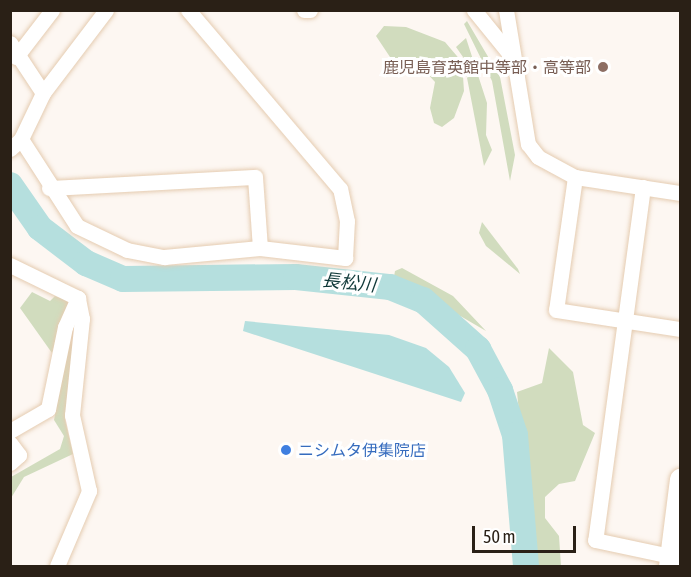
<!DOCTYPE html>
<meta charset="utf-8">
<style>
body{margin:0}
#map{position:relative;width:691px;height:577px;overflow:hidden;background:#fdf7f2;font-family:"Asap Condensed","Noto Sans JP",sans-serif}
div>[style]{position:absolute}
.green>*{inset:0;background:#d1dcbe}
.water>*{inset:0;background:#b5dfde}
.river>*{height:26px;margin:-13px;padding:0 13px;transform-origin:13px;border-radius:13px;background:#b5dfde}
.roads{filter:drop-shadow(0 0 2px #e5ccb1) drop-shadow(0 0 2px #e5ccb1)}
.street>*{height:15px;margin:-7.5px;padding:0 7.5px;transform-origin:7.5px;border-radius:7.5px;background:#fff}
.secondary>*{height:21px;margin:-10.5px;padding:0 10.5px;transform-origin:10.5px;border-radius:10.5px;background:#fff}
.dots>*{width:16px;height:16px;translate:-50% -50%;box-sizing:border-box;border:3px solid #fff;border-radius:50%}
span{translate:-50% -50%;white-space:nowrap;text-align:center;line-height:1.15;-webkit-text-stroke:6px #fff;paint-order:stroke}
.education-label{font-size:16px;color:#785e54}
.right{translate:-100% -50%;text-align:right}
.shop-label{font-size:16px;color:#366cbe}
.left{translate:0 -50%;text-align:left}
.water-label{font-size:18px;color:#0f3838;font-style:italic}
.frame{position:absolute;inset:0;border:12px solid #2a2016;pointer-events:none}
.scale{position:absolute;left:472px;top:526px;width:104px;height:27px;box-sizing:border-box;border:3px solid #2a2016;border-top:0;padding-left:8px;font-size:18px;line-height:21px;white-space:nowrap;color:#2a2016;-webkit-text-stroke:4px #fff;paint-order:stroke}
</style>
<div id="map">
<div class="green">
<div style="clip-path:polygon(467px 21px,500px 77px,515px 155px,510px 181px,492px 81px,464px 24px)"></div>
<div style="clip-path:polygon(384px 26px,406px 27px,445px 42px,462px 62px,464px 91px,454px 118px,442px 127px,434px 123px,430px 108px,435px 82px,423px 69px,396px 66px,376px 36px)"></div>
<div style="clip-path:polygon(466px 38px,487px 103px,486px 135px,492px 150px,484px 166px,463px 57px,456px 47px)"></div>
<div style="clip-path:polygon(482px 222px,518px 269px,520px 274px,486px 246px,479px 233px)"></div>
<div style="clip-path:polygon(402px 268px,453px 296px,486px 331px,414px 289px,393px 282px,395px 271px)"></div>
<div style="clip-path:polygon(32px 292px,50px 301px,55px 296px,71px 301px,52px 353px,20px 308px)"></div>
<div style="clip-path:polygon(68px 343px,74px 345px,65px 420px,73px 454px,24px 477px,11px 498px,11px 477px,60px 449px,64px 436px,54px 420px)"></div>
<div style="clip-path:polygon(549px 348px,573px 372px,583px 425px,595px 433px,575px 481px,559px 484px,545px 497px,545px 518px,559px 536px,561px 566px,534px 566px,517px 392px,542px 383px)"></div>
</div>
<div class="water">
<div style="clip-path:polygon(245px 321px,389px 335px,426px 348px,449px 367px,465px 393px,461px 402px,243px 331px)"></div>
</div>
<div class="river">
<div style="left:10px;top:185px;width:52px;rotate:55.1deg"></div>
<div style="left:40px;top:228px;width:58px;rotate:37.3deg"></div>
<div style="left:86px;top:263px;width:40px;rotate:23.4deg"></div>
<div style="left:123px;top:279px;width:173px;rotate:-0.7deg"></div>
<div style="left:296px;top:277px;width:95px;rotate:6.1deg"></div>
<div style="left:390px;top:287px;width:35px;rotate:22deg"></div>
<div style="left:423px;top:300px;width:74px;rotate:41.7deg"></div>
<div style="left:478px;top:349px;width:47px;rotate:61.8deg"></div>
<div style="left:500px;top:390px;width:47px;rotate:71.6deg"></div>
<div style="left:515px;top:435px;width:131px;rotate:85.2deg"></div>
</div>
<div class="roads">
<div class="street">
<div style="left:304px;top:10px;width:6px"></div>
<div style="left:474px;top:10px;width:60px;rotate:51deg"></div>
<div style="left:506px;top:10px;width:136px;rotate:80.7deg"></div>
<div style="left:528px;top:144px;width:16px;rotate:52deg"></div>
<div style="left:538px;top:157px;width:42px;rotate:28.4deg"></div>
<div style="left:575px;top:177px;width:106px;rotate:8.7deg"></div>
<div style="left:10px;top:43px;width:60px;rotate:56.6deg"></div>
<div style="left:16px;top:57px;width:59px;rotate:-52.5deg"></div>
<div style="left:21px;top:139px;width:103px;rotate:57.2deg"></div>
<div style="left:77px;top:226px;width:55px;rotate:25.6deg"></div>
<div style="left:127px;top:250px;width:38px;rotate:11deg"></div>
<div style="left:164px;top:257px;width:96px;rotate:-5.4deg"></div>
<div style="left:260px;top:248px;width:86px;rotate:6.7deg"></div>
<div style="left:345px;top:258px;width:37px;rotate:-87deg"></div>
<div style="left:347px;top:221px;width:33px;rotate:-102deg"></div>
<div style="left:340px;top:189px;width:235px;rotate:-130.3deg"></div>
<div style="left:10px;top:149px;width:15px;rotate:-42deg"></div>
<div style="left:21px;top:139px;width:51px;rotate:-64.4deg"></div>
<div style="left:43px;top:93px;width:104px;rotate:-52.8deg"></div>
<div style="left:575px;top:177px;width:134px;rotate:98.1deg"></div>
<div style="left:556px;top:310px;width:125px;rotate:8.7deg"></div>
<div style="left:643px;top:187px;width:356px;rotate:97.7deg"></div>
<div style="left:595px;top:540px;width:77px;rotate:12deg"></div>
<div style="left:49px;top:188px;width:206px;rotate:-3.1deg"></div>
<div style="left:255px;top:177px;width:71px;rotate:86deg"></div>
<div style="left:10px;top:265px;width:76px;rotate:25.9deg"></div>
<div style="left:10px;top:431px;width:44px;rotate:-30.1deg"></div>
<div style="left:48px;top:409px;width:84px;rotate:-78.3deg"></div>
<div style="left:65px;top:327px;width:32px;rotate:-66deg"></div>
<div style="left:10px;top:443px;width:15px;rotate:53deg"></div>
<div style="left:19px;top:455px;width:12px;rotate:138deg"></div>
<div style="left:57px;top:566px;width:82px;rotate:-66.9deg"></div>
<div style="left:89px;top:491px;width:78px;rotate:-102.6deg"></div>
<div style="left:72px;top:415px;width:97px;rotate:-84.1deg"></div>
<div style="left:82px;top:319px;width:21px;rotate:-101deg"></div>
</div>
<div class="secondary">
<div style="left:669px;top:566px;width:88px;rotate:-82.8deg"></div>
</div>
</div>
<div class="dots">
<div style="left:603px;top:67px;background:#8d6e63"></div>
<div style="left:286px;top:450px;background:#3f7fe0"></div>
</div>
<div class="education-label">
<span class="right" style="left:591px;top:67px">鹿児島育英館中等部・高等部</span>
</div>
<div class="shop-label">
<span class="left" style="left:298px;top:450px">ニシムタ伊集院店</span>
</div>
<div class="water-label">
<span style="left:349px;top:283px;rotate:6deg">長松川</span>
</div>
<div class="frame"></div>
<div class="scale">50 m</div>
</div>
